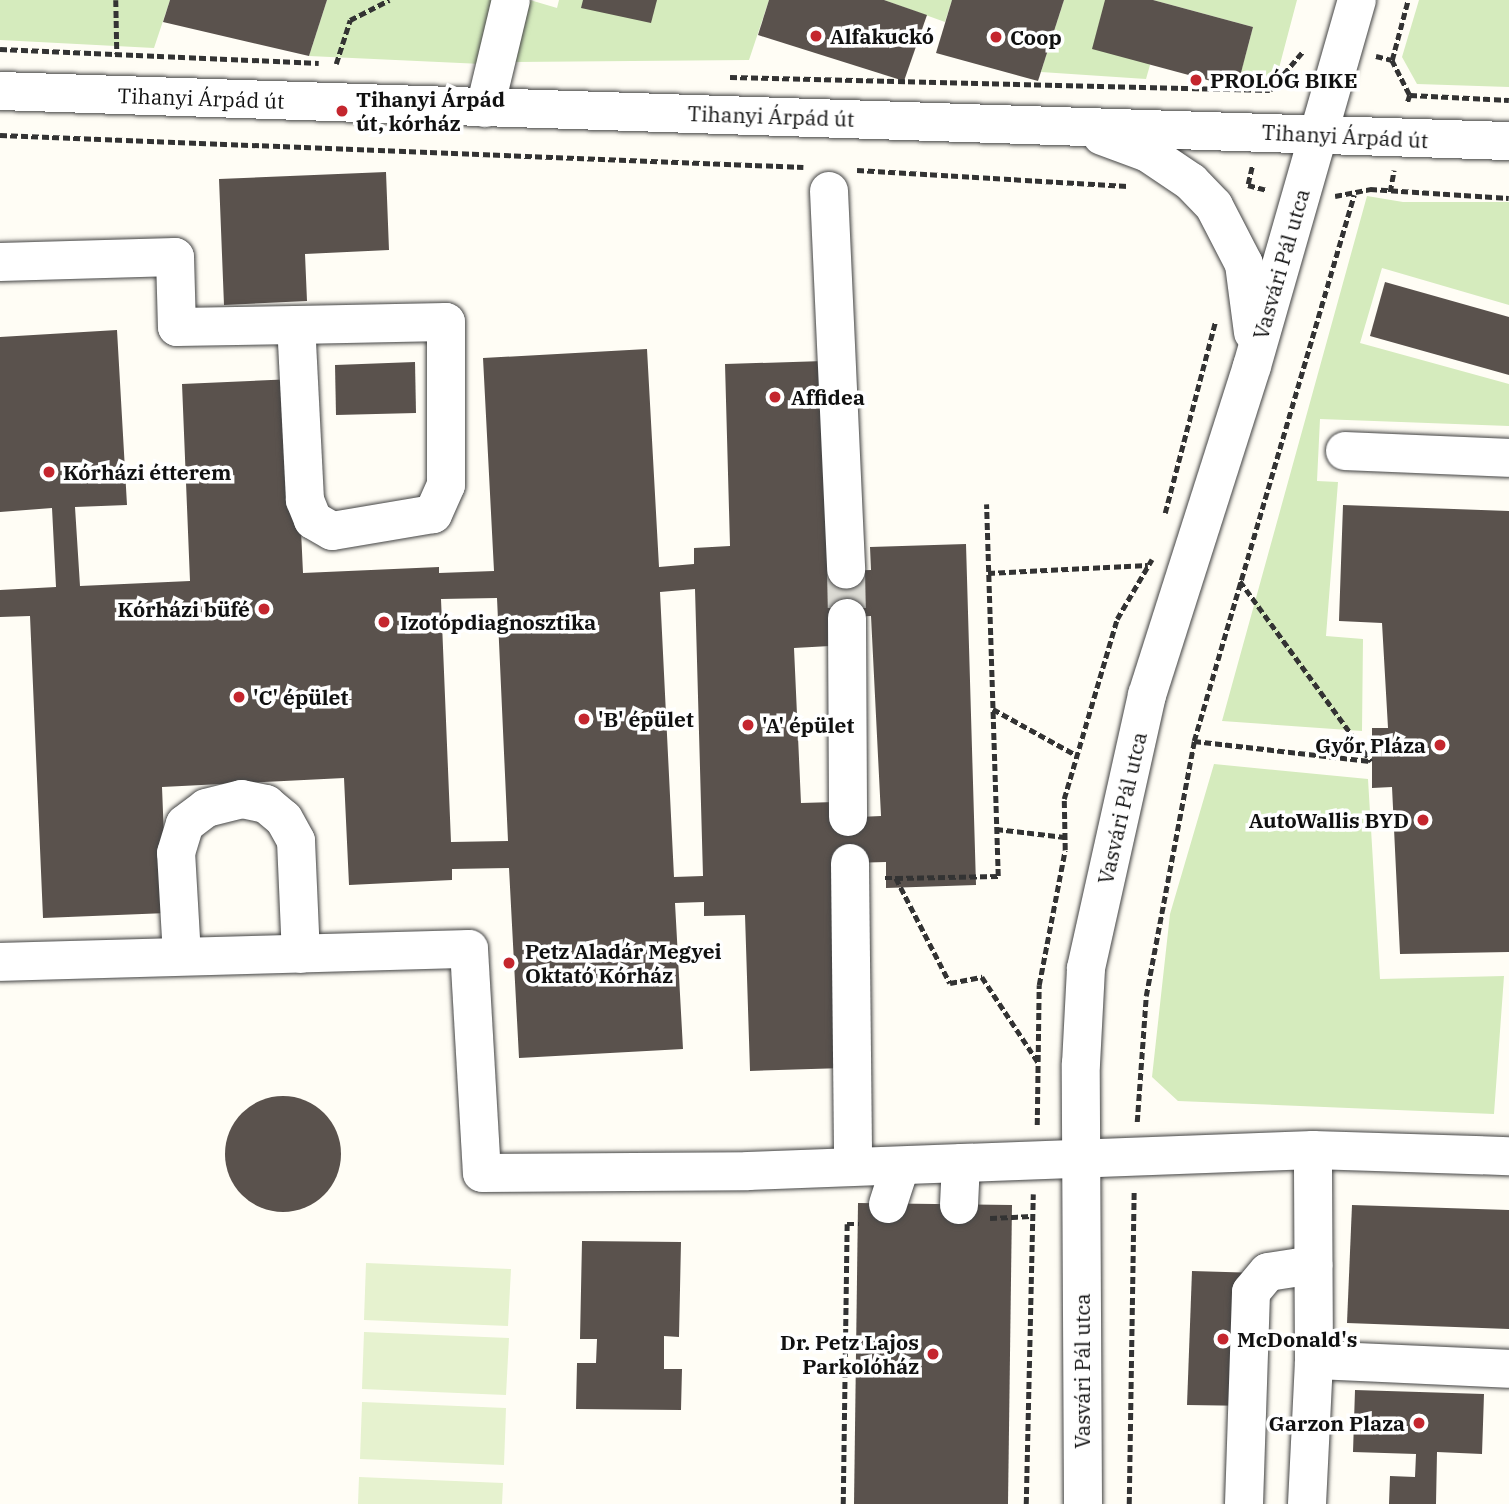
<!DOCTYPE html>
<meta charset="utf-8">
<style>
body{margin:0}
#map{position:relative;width:1509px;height:1504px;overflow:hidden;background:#fffdf5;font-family:"IBM Plex Serif",serif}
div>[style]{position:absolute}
.green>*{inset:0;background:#d5ebbd}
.pitch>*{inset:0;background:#e6f2cf}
.building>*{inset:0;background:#5a524d}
.round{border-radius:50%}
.minor-tunnel>*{height:38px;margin-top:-19px;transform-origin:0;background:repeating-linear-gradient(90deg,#dbdad3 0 38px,transparent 0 57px)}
.path>*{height:4.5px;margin-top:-2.25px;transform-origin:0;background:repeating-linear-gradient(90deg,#333 0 7px,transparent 0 10.5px)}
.roads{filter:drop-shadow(0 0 2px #444) drop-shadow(0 0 2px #444)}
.minor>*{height:38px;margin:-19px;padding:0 19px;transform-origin:19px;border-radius:19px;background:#fff}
.dots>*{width:19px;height:19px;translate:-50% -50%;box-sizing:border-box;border:4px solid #fff;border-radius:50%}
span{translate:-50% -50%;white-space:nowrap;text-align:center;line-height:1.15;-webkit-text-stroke:7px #fff;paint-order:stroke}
.poi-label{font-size:21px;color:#111;font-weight:700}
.left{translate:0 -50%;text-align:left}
.right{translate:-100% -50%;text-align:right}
.street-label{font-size:21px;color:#111}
</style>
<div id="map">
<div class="green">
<div style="clip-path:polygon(0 0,170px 0,154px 48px,0 40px)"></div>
<div style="clip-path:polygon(327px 0,496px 0,482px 64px,309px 56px)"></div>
<div style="clip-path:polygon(530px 0,557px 8px,559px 0,769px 0,749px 60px,515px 62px)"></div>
<div style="clip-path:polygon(884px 0,952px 0,945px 22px)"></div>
<div style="clip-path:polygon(1064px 0,1105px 0,1150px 65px,1146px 79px,1041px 72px)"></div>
<div style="clip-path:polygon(1153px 0,1297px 0,1279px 68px,1268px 80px,1240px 76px,1253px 27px)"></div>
<div style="clip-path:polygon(1419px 0,1509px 0,1509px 87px,1417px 84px,1402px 57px)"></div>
<div style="clip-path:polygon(1367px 196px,1403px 202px,1509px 202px,1509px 305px,1382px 268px,1360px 343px,1509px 384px,1509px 426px,1320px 419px,1317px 481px,1338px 482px,1326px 636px,1363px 639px,1362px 731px,1222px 721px)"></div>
<div style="clip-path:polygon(1214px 764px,1368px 779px,1380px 979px,1504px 976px,1494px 1114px,1178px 1101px,1152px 1077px,1170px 914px)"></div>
</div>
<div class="pitch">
<div style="clip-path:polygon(366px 1263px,511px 1269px,508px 1326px,364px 1320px)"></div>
<div style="clip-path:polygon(364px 1332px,509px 1338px,506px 1395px,362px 1389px)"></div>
<div style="clip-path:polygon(362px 1402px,506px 1408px,504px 1465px,360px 1459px)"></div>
<div style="clip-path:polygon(359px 1477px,503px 1483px,502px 1504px,358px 1504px)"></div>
</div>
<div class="building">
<div style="clip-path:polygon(170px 0,327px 0,309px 56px,163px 22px)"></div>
<div style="clip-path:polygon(583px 0,657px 0,651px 23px,581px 8px)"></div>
<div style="clip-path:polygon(769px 0,884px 0,927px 15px,904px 81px,758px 35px)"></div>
<div style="clip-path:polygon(952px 0,1064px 0,1038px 81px,936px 53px)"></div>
<div style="clip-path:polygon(1105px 0,1153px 0,1253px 27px,1237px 88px,1092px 49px)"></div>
<div style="clip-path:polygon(386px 172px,389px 250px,305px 254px,307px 301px,224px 305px,219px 179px)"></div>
<div style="clip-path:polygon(1385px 282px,1509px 317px,1509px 375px,1370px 336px)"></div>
<div style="clip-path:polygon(evenodd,117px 330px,127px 505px,75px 507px,80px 586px,190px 581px,182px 384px,294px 379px,303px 573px,439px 567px,439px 573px,494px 571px,483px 358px,647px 349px,659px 567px,694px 564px,694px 548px,730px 546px,725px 364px,824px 361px,830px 571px,871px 570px,870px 547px,966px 544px,976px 885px,886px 888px,886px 862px,850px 863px,844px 1068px,750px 1071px,745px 915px,704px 916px,704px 902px,675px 903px,683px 1049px,519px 1058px,509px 868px,452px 869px,452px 880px,349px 885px,344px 778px,162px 787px,167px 913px,43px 918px,30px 616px,0 617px,0 590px,56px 587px,52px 508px,0 512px,0 337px,117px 330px,695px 589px,703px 876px,674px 877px,660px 592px,695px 589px,117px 330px,497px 598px,508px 841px,451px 842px,441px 599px,497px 598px,117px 330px,871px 616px,881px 816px,837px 818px,835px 802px,801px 803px,794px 648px,830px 646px,829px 618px,871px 616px)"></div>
<div style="clip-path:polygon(415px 362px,416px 413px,336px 415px,335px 365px)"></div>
<div style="clip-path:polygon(1343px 505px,1509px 511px,1509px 952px,1400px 954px,1392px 787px,1372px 788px,1372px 728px,1388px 728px,1382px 623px,1339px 621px)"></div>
<div class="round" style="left:225px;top:1096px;width:116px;height:116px"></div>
<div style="clip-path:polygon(858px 1203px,1012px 1205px,1008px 1504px,854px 1504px)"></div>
<div style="clip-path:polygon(1352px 1205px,1509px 1210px,1509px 1329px,1347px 1323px)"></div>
<div style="clip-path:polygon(582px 1241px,681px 1242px,679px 1337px,664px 1336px,664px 1369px,682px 1369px,681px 1410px,576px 1409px,577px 1363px,596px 1363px,597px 1339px,580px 1339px)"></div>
<div style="clip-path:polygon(1192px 1271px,1259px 1273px,1255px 1406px,1187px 1405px)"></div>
<div style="clip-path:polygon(1355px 1390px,1484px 1394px,1482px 1454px,1437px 1452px,1436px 1504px,1389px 1504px,1390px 1476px,1415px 1477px,1416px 1454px,1353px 1452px)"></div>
</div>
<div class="minor-tunnel">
<div style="left:846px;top:570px;width:48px;rotate:88.8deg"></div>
</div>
<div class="path">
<div style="left:116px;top:0;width:54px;rotate:88.9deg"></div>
<div style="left:0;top:49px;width:319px;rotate:2.5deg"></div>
<div style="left:1376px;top:56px;width:16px;rotate:14deg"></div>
<div style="left:1392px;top:60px;width:39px;rotate:63deg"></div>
<div style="left:1410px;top:95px;width:9px;rotate:108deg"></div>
<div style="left:1392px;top:60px;width:62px;rotate:-75.1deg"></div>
<div style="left:336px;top:64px;width:46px;rotate:-72.3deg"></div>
<div style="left:350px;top:20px;width:44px;rotate:-27.1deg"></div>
<div style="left:730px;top:77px;width:540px;rotate:1.38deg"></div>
<div style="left:1270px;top:90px;width:52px;rotate:-49.6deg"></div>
<div style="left:1410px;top:95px;width:99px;rotate:2.9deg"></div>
<div style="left:0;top:135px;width:804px;rotate:2.28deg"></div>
<div style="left:857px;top:170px;width:271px;rotate:3.4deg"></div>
<div style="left:1248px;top:184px;width:18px;rotate:-77deg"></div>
<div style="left:1248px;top:185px;width:20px;rotate:15deg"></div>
<div style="left:1390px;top:192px;width:22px;rotate:-80deg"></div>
<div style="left:1335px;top:196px;width:36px;rotate:-11deg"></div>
<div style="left:1370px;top:189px;width:139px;rotate:3.7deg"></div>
<div style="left:1165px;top:513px;width:197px;rotate:-75.3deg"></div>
<div style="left:988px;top:573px;width:160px;rotate:-2.9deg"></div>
<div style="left:1240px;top:581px;width:223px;rotate:54deg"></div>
<div style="left:993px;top:709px;width:95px;rotate:29deg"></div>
<div style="left:1194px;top:741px;width:177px;rotate:6.5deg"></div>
<div style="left:996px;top:829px;width:69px;rotate:6.6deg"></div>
<div style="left:885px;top:878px;width:11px"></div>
<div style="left:896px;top:878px;width:118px;rotate:62.8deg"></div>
<div style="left:950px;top:983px;width:33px;rotate:-11deg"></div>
<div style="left:982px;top:977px;width:102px;rotate:56.6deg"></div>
<div style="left:896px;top:878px;width:102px;rotate:-1.1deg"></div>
<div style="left:998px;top:876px;width:372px;rotate:-91.8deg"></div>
<div style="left:1137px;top:1122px;width:126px;rotate:-85.9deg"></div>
<div style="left:1146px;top:996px;width:259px;rotate:-79.3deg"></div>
<div style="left:1194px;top:741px;width:569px;rotate:-73.67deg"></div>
<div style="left:1037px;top:1125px;width:140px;rotate:-89.2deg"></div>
<div style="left:1039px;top:985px;width:137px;rotate:-79.1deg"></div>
<div style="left:1065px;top:850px;width:51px;rotate:-91.1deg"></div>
<div style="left:1064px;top:799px;width:188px;rotate:-73.6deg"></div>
<div style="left:1117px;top:619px;width:69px;rotate:-59.7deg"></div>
<div style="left:990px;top:1218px;width:41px;rotate:-2.8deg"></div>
<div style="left:843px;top:1504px;width:280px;rotate:-89.2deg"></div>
<div style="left:847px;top:1224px;width:12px"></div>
<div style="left:1026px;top:1504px;width:310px;rotate:-88.7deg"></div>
<div style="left:1129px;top:1504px;width:314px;rotate:-89.1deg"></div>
</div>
<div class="roads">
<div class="minor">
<div style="left:0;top:91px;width:1510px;rotate:1.9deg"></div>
<div style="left:485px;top:108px;width:111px;rotate:-76.5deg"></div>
<div style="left:1102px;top:136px;width:49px;rotate:20.3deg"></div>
<div style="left:1148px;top:153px;width:52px;rotate:34deg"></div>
<div style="left:1191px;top:182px;width:33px;rotate:46deg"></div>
<div style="left:1214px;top:206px;width:65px;rotate:62.7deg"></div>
<div style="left:1244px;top:264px;width:69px;rotate:82.5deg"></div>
<div style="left:829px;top:191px;width:379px;rotate:87.4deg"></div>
<div style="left:0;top:262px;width:175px;rotate:-1.6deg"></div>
<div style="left:175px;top:257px;width:70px;rotate:88.4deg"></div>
<div style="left:177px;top:327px;width:119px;rotate:-1deg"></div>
<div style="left:296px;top:325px;width:150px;rotate:-1.1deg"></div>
<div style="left:446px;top:322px;width:163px;rotate:90deg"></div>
<div style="left:446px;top:485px;width:32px;rotate:114deg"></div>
<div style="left:433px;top:514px;width:102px;rotate:170.4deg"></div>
<div style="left:332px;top:531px;width:22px;rotate:-150deg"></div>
<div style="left:313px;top:520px;width:22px;rotate:-112deg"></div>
<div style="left:305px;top:500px;width:175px;rotate:-92.9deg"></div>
<div style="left:1345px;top:451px;width:164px;rotate:2.4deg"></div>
<div style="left:847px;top:618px;width:199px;rotate:89.7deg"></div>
<div style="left:850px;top:863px;width:303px;rotate:89.4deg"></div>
<div style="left:182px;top:956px;width:103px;rotate:-93.3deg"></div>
<div style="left:176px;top:853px;width:30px;rotate:-73deg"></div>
<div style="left:185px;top:824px;width:26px;rotate:-37deg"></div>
<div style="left:206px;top:808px;width:37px;rotate:-14deg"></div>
<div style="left:242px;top:799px;width:25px;rotate:12deg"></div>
<div style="left:266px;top:804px;width:23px;rotate:40deg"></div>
<div style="left:284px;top:819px;width:25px;rotate:61deg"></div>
<div style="left:296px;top:841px;width:113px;rotate:87.5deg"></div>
<div style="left:0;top:962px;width:469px;rotate:-1.6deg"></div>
<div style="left:469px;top:949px;width:224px;rotate:86.7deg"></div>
<div style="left:482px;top:1173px;width:266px;rotate:-0.4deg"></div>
<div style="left:748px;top:1171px;width:565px;rotate:-2.13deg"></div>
<div style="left:1313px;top:1150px;width:196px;rotate:1.8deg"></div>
<div style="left:888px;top:1204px;width:40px;rotate:-72deg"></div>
<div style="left:959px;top:1205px;width:42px;rotate:-87.3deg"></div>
<div style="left:1314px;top:1360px;width:195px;rotate:2.6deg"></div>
<div style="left:1083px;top:1504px;width:440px;rotate:-90.3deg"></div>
<div style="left:1081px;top:1064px;width:96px;rotate:-87deg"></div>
<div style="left:1086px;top:968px;width:280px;rotate:-77.4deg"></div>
<div style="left:1147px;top:695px;width:345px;rotate:-72.3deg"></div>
<div style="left:1252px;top:366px;width:381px;rotate:-74deg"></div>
<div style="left:1244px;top:1504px;width:212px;rotate:-88.1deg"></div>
<div style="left:1251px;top:1292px;width:26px;rotate:-50deg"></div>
<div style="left:1268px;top:1272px;width:46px;rotate:-8.8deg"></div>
<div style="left:1307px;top:1504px;width:144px;rotate:-87.2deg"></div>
<div style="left:1314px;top:1360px;width:210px;rotate:-90.3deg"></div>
</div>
</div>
<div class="dots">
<div style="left:816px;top:36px;background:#c4262e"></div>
<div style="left:996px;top:37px;background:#c4262e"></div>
<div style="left:1196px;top:80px;background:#c4262e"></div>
<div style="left:342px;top:111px;background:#c4262e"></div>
<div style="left:775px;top:397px;background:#c4262e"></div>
<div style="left:49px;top:472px;background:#c4262e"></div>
<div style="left:264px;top:609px;background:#c4262e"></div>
<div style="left:384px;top:622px;background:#c4262e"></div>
<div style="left:239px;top:697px;background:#c4262e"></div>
<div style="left:584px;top:719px;background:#c4262e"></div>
<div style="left:748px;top:725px;background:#c4262e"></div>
<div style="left:1440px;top:745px;background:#c4262e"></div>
<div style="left:1423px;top:820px;background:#c4262e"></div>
<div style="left:509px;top:963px;background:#c4262e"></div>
<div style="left:1223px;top:1339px;background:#c4262e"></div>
<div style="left:933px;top:1354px;background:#c4262e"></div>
<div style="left:1419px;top:1423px;background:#c4262e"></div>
</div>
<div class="poi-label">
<span class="left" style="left:830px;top:36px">Alfakuckó</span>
<span class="left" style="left:1010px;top:37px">Coop</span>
<span class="left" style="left:1210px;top:80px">PROLÓG BIKE</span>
<span class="left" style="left:356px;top:111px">Tihanyi Árpád<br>út, kórház</span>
<span class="left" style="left:791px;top:397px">Affidea</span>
<span class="left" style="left:63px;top:472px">Kórházi étterem</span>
<span class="right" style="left:250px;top:609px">Kórházi büfé</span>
<span class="left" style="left:400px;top:622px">Izotópdiagnosztika</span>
<span class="left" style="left:253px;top:697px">'C' épület</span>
<span class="left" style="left:598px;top:719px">'B' épület</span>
<span class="left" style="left:762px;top:725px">'A' épület</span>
<span class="right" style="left:1426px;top:745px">Győr Pláza</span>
<span class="right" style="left:1409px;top:820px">AutoWallis BYD</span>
<span class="left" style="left:525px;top:963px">Petz Aladár Megyei<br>Oktató Kórház</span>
<span class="left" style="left:1237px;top:1339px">McDonald's</span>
<span class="right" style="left:919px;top:1354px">Dr. Petz Lajos<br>Parkolóház</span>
<span class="right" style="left:1405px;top:1423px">Garzon Plaza</span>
</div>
<div class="street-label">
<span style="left:201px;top:98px;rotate:2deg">Tihanyi Árpád út</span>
<span style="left:771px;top:116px;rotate:2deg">Tihanyi Árpád út</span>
<span style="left:1345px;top:136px;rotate:3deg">Tihanyi Árpád út</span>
<span style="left:1281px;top:264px;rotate:-74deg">Vasvári Pál utca</span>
<span style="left:1122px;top:808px;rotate:-77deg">Vasvári Pál utca</span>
<span style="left:1082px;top:1371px;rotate:-90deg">Vasvári Pál utca</span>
</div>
</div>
